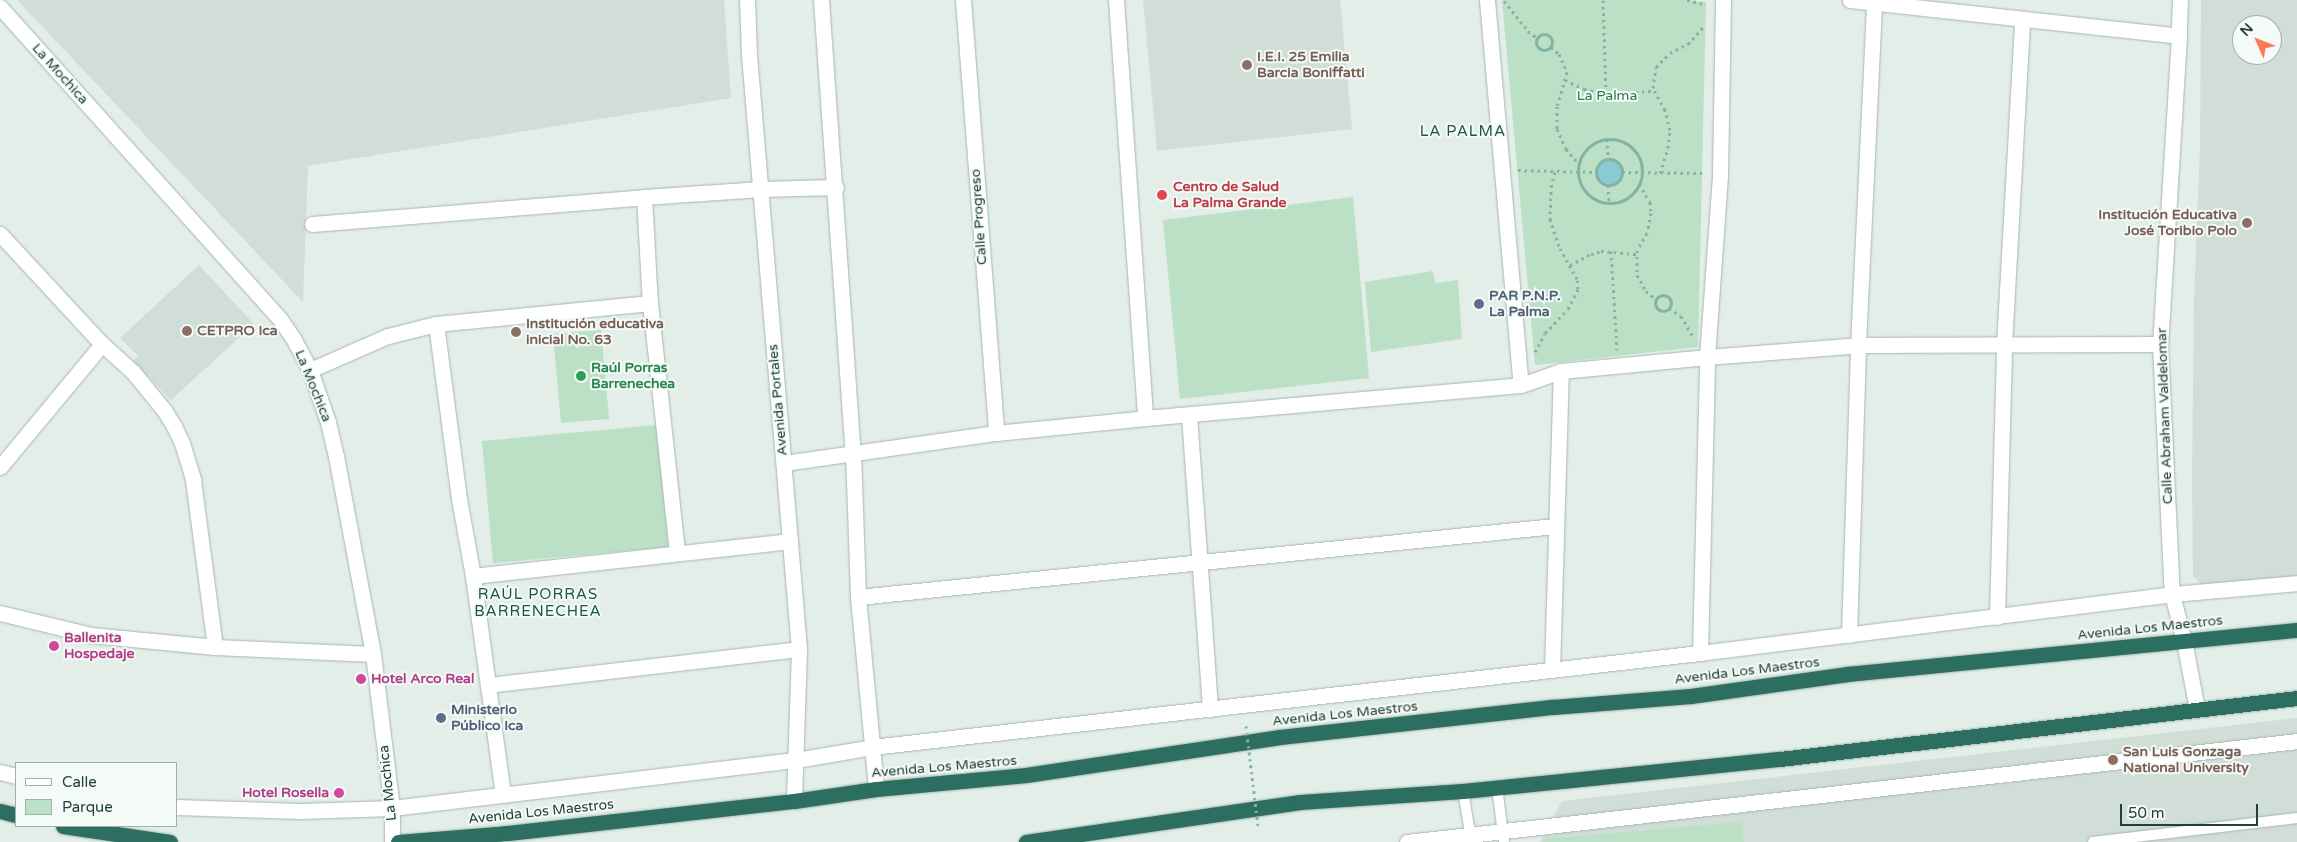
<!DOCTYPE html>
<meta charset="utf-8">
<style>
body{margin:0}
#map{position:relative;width:2297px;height:842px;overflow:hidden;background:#e3eee9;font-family:"Varela Round",sans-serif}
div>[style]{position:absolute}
.built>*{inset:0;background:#d1ded8}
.green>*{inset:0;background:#bbe0c5}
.water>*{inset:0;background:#89cad5}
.round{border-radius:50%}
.path>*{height:3px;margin-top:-1.5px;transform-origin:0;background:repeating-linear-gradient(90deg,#82b3a3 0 2.5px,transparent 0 6.5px)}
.path>.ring{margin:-1.5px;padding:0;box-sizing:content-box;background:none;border:3px solid #82b3a3;border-radius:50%}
.roads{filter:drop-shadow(0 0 1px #a5b6b0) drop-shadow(0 0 1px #a5b6b0)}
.lane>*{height:10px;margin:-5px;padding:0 5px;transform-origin:5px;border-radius:5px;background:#fff}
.street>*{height:15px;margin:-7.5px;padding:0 7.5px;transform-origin:7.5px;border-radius:7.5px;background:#fff}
.secondary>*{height:15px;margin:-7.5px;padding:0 7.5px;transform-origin:7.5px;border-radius:7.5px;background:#fff}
.highway>*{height:15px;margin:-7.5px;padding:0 7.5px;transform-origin:7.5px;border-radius:7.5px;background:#2c6e60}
.path-bridge>*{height:3px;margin-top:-1.5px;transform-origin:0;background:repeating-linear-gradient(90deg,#82b3a3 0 2.5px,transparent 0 6.5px)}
.dots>*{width:14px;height:14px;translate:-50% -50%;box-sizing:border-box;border:2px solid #f4faf7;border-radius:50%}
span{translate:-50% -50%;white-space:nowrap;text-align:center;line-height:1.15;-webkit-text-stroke:4px #f4faf7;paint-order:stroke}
.education-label{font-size:14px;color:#785e54;font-weight:700}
.left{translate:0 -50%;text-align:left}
.right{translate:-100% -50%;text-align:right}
.street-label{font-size:14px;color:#224038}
.park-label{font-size:14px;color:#297947}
.health-label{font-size:14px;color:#be3a42;font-weight:700}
.service-label{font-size:14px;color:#4e5e75;font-weight:700}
.leisure-label{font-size:14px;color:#27864d;font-weight:700}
.hotel-label{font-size:14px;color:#b23c85;font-weight:700}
.neighbourhood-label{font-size:15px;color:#1c5446;letter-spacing:1px}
.legend{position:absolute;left:15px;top:762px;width:162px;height:65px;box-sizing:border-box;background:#f4faf7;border:1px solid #a0b0ab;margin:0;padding:6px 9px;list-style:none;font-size:15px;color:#224038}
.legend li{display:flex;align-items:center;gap:10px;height:25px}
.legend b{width:25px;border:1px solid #a0b0ab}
.north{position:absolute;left:2232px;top:15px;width:50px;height:50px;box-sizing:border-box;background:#f4faf7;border:1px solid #a0b0ab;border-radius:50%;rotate:314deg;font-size:14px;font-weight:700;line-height:20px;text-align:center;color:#224038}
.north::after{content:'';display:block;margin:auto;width:18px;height:22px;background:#f97c56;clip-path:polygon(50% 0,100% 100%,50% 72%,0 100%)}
.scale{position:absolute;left:2120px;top:804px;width:138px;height:22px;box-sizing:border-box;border:2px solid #224038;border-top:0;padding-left:6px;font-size:15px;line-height:18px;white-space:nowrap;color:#224038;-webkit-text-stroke:4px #f4faf7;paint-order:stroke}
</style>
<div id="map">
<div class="built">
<div style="clip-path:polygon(17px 0,724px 0,731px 98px,308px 166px,303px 302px)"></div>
<div style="clip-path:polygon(1143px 0,1340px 0,1352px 129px,1157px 151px)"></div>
<div style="clip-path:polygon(evenodd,2201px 0,2297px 0,2297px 578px,2206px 589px,2193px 576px,2192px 478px,2194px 301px,2200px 145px,2201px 0,2242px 25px,2272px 25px,2272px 55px,2242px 55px,2242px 25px)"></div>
<div style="clip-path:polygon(199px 265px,254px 324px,171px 400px,133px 361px,138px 356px,120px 338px)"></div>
<div style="clip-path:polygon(2297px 718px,2297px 842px,1540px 842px,1562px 801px)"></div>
</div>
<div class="green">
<div style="clip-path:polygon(1502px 0,1687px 0,1706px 2px,1698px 347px,1535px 365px)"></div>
<div style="clip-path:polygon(1353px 197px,1369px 378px,1180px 399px,1163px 220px)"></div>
<div style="clip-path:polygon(1433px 271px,1435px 283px,1458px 280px,1462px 339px,1371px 352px,1365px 282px)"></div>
<div style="clip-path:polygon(601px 330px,609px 419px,561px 423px,553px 334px)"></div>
<div style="clip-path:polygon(657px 425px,668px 547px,493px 563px,482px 441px)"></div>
<div style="clip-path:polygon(1741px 822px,1744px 842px,1543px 842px,1544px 839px)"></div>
</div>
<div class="water">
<div class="round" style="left:1596px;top:159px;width:26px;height:26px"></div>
</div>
<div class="path">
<div style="left:1603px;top:0;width:94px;rotate:88.2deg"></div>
<div style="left:1687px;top:0;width:18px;rotate:13deg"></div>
<div style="left:1504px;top:1px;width:38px;rotate:51deg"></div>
<div style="left:1528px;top:31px;width:11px;rotate:38deg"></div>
<div class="ring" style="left:1536px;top:34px;width:13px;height:13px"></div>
<div style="left:1551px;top:47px;width:11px;rotate:41deg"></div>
<div style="left:1559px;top:54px;width:20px;rotate:66deg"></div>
<div style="left:1567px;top:72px;width:35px;rotate:106deg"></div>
<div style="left:1557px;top:106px;width:23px;rotate:90deg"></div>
<div style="left:1557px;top:129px;width:22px;rotate:66deg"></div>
<div style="left:1566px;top:149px;width:18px;rotate:49deg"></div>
<div style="left:1565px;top:80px;width:21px;rotate:25deg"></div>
<div style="left:1584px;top:89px;width:33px;rotate:11deg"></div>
<div style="left:1616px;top:95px;width:38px;rotate:-7deg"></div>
<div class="ring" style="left:1578px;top:139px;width:61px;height:61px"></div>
<div style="left:1607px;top:139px;width:19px;rotate:87deg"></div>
<div class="ring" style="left:1596px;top:159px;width:23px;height:23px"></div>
<div style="left:1518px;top:170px;width:77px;rotate:1.5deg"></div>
<div style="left:1622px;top:172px;width:80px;rotate:0.7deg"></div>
<div style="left:1660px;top:173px;width:26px;rotate:-72deg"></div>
<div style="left:1668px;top:148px;width:18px;rotate:-84deg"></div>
<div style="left:1670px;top:130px;width:21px;rotate:-104deg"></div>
<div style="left:1665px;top:110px;width:25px;rotate:-119deg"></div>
<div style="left:1653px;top:88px;width:21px;rotate:-82deg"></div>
<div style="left:1656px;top:67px;width:20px;rotate:-45deg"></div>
<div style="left:1670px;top:53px;width:20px;rotate:-27deg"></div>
<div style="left:1688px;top:44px;width:25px;rotate:-48deg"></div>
<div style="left:1639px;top:184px;width:21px;rotate:59deg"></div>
<div style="left:1650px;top:202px;width:11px;rotate:85deg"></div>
<div style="left:1651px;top:213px;width:20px;rotate:101deg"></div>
<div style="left:1647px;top:233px;width:20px;rotate:120deg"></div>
<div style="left:1637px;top:250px;width:25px;rotate:90deg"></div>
<div style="left:1637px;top:275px;width:18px;rotate:61deg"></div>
<div style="left:1646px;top:291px;width:13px;rotate:39deg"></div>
<div style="left:1608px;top:185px;width:18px;rotate:87deg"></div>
<div style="left:1611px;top:251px;width:99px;rotate:86.5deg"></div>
<div style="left:1570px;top:265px;width:24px;rotate:-28deg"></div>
<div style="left:1591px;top:254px;width:10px;rotate:-17deg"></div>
<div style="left:1601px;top:251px;width:36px;rotate:5deg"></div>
<div class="ring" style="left:1655px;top:295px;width:13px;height:13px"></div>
<div style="left:1669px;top:308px;width:14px;rotate:34deg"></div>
<div style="left:1681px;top:316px;width:22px;rotate:60deg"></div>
<div style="left:1535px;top:352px;width:21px;rotate:-62deg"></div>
<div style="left:1545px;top:333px;width:33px;rotate:-46deg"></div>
<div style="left:1568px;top:309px;width:22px;rotate:-63deg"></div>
<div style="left:1578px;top:289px;width:10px;rotate:-96deg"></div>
<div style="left:1577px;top:279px;width:38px;rotate:-119deg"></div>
<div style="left:1559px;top:246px;width:28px;rotate:-109deg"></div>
<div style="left:1550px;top:220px;width:33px;rotate:-88deg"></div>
<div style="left:1551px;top:187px;width:16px;rotate:-75deg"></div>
</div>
<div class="roads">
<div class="lane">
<div style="left:1497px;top:787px;width:55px;rotate:82.7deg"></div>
<div style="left:1463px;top:791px;width:49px;rotate:80.5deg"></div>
<div style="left:2093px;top:842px;width:205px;rotate:-6.7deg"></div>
</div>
<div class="street">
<div style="left:963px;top:0;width:434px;rotate:85.6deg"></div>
<div style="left:1116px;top:0;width:419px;rotate:86deg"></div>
<div style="left:1487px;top:0;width:386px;rotate:85deg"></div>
<div style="left:1850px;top:0;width:331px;rotate:6.2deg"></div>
<div style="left:2180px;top:0;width:36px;rotate:92deg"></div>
<div style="left:2179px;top:36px;width:309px;rotate:93.5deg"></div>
<div style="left:2160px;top:344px;width:250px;rotate:87.3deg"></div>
<div style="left:2172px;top:594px;width:49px;rotate:75.7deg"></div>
<div style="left:2184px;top:641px;width:69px;rotate:79.2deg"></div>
<div style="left:0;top:7px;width:419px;rotate:48.1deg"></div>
<div style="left:280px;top:319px;width:23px;rotate:56deg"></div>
<div style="left:293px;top:338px;width:36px;rotate:62deg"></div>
<div style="left:310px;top:370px;width:55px;rotate:70.9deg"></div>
<div style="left:328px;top:422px;width:35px;rotate:77deg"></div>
<div style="left:336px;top:456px;width:201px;rotate:79.4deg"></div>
<div style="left:373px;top:654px;width:155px;rotate:83deg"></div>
<div style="left:392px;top:808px;width:34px;rotate:90deg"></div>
<div style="left:644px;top:197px;width:106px;rotate:86.8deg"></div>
<div style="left:650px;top:303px;width:251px;rotate:83.8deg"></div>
<div style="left:312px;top:224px;width:333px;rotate:-4.6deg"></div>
<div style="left:644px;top:197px;width:117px;rotate:-3.9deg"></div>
<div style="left:761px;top:189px;width:75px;rotate:-1.5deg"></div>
<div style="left:0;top:234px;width:150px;rotate:47.2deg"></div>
<div style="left:102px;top:344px;width:42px;rotate:42.1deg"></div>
<div style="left:133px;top:372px;width:49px;rotate:50.8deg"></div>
<div style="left:164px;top:410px;width:19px;rotate:58deg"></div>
<div style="left:174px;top:426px;width:19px;rotate:65deg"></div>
<div style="left:182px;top:443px;width:39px;rotate:73deg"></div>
<div style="left:193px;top:480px;width:168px;rotate:82.5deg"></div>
<div style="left:436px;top:324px;width:177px;rotate:82.5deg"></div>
<div style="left:459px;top:499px;width:78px;rotate:79.7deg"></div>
<div style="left:473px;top:576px;width:221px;rotate:82.2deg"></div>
<div style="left:310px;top:370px;width:85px;rotate:-23.6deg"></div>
<div style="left:388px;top:336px;width:49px;rotate:-14deg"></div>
<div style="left:436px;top:324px;width:215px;rotate:-5.6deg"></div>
<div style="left:1189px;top:415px;width:295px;rotate:85.9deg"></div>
<div style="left:784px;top:463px;width:214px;rotate:-8.1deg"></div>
<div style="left:996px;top:433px;width:150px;rotate:-5.7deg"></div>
<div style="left:1145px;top:418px;width:377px;rotate:-5deg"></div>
<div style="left:1521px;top:385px;width:42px;rotate:-19.3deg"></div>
<div style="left:1561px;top:371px;width:147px;rotate:-5.5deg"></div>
<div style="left:1707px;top:357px;width:151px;rotate:-4.5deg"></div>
<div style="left:1858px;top:345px;width:302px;rotate:-0.2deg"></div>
<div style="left:0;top:467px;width:160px;rotate:-50.3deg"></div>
<div style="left:473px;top:576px;width:319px;rotate:-6.3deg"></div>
<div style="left:858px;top:597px;width:701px;rotate:-5.82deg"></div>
<div style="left:0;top:613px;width:94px;rotate:13.6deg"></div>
<div style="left:91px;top:635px;width:125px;rotate:5.5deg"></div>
<div style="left:215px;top:647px;width:158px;rotate:2.5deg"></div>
<div style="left:1997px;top:617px;width:272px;rotate:-88.5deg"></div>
<div style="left:2004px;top:345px;width:326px;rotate:-86.8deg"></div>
<div style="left:1849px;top:635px;width:290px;rotate:-88.2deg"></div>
<div style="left:1858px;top:345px;width:343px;rotate:-87.3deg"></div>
<div style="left:1700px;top:653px;width:296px;rotate:-88.6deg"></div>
<div style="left:1707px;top:357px;width:183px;rotate:-85.9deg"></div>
<div style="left:1720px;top:174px;width:174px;rotate:-89deg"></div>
<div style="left:1552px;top:670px;width:299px;rotate:-88.3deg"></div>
<div style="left:488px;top:685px;width:313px;rotate:-6.6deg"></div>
<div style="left:0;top:772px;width:16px;rotate:14deg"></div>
<div style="left:176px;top:807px;width:125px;rotate:1.8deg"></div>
<div style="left:301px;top:811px;width:91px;rotate:-1.9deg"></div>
<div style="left:392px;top:808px;width:407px;rotate:-6.8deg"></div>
<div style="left:796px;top:760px;width:77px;rotate:-9.7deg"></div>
<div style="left:872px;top:747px;width:833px;rotate:-6.48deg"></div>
<div style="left:1700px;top:653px;width:476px;rotate:-7.1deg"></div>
<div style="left:2172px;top:594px;width:125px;rotate:-5deg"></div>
<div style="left:1407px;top:842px;width:896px;rotate:-6.47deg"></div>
</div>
<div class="secondary">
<div style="left:747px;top:0;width:55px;rotate:87.9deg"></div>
<div style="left:749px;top:55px;width:596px;rotate:85.19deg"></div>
<div style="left:799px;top:649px;width:152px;rotate:91.9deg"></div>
<div style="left:821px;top:0;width:453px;rotate:86deg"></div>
<div style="left:853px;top:452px;width:145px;rotate:88deg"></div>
<div style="left:858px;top:597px;width:193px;rotate:84.6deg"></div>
</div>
<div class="highway">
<div style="left:0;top:811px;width:16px;rotate:14deg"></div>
<div style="left:63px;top:826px;width:108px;rotate:8.5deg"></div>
<div style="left:398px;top:842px;width:110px;rotate:-4.7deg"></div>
<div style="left:508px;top:833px;width:288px;rotate:-6.4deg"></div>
<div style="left:794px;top:801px;width:83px;rotate:-8.3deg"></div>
<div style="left:876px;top:789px;width:151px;rotate:-5.3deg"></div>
<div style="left:1026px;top:775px;width:257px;rotate:-8.5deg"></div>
<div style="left:1280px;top:737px;width:275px;rotate:-6.3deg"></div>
<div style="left:1553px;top:707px;width:138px;rotate:-4.6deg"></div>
<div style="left:1691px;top:696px;width:158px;rotate:-8deg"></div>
<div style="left:1847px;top:674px;width:452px;rotate:-5.6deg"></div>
<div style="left:1026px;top:842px;width:277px;rotate:-8.3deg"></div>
<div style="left:1300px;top:802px;width:163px;rotate:-3.9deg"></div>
<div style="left:1463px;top:791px;width:319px;rotate:-5.8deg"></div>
<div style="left:1780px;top:759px;width:521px;rotate:-6.73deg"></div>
</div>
</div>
<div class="path-bridge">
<div style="left:1246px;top:726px;width:102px;rotate:83.2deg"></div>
</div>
<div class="dots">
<div style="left:1247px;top:65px;background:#8d6e63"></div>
<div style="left:1162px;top:195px;background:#e0444e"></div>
<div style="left:2247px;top:223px;background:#8d6e63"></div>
<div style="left:1479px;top:304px;background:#5c6f8a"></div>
<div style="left:187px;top:331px;background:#8d6e63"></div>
<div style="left:516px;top:332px;background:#8d6e63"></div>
<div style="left:581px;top:376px;background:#2e9e5b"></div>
<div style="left:54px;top:646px;background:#d1479c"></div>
<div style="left:361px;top:679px;background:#d1479c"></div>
<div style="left:441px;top:718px;background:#5c6f8a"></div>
<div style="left:2113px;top:760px;background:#8d6e63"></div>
<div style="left:339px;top:793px;background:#d1479c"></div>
</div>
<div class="education-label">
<span class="left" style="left:1257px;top:65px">I.E.I. 25 Emilia<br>Barcia Boniffatti</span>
<span class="right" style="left:2237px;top:223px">Institución Educativa<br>José Toribio Polo</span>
<span class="left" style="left:526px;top:332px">Institución educativa<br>inicial No. 63</span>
<span class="left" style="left:197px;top:331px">CETPRO Ica</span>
<span class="left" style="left:2123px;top:760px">San Luis Gonzaga<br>National University</span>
</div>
<div class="street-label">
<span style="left:60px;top:74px;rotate:48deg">La Mochica</span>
<span style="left:979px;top:217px;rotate:-94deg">Calle Progreso</span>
<span style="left:313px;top:386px;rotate:68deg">La Mochica</span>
<span style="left:778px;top:400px;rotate:-95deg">Avenida Portales</span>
<span style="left:2165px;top:416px;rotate:-92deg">Calle Abraham Valdelomar</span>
<span style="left:2150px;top:628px;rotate:-6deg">Avenida Los Maestros</span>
<span style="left:1747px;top:671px;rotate:-7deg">Avenida Los Maestros</span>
<span style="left:1345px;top:714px;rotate:-6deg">Avenida Los Maestros</span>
<span style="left:944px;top:767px;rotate:-5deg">Avenida Los Maestros</span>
<span style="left:388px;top:783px;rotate:-96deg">La Mochica</span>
<span style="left:541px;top:812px;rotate:-6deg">Avenida Los Maestros</span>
</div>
<div class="park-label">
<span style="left:1607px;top:96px">La Palma</span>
</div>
<div class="health-label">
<span class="left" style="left:1173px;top:195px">Centro de Salud<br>La Palma Grande</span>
</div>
<div class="service-label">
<span class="left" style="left:1489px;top:304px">PAR P.N.P.<br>La Palma</span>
<span class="left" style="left:451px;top:718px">Ministerio<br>Público Ica</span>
</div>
<div class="leisure-label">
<span class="left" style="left:591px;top:376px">Raúl Porras<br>Barrenechea</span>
</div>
<div class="hotel-label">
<span class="left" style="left:64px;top:646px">Ballenita<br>Hospedaje</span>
<span class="left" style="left:371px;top:679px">Hotel Arco Real</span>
<span class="right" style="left:329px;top:793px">Hotel Rosella</span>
</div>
<div class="neighbourhood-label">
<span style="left:1463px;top:132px">LA PALMA</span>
<span style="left:538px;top:603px">RAÚL PORRAS<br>BARRENECHEA</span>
</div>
<ul class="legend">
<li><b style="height:6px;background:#fff"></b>Calle</li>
<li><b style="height:14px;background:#bbe0c5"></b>Parque</li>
</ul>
<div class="north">N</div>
<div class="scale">50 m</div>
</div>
